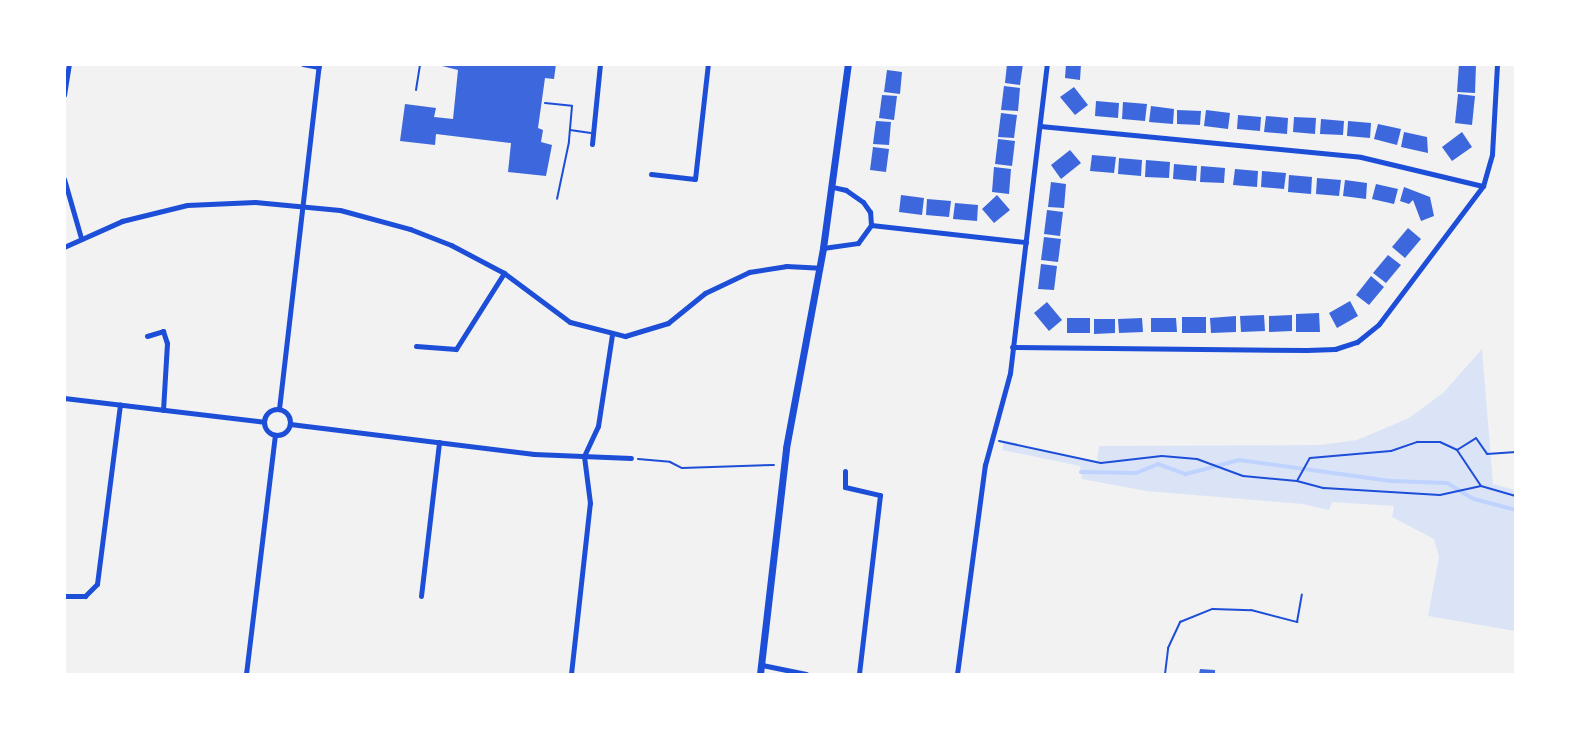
<!DOCTYPE html>
<style>
body{margin:0}
#map{position:relative;width:1580px;height:739px;overflow:hidden;background:#f2f2f2;font-family:"Asap Condensed",sans-serif}
div>[style]{position:absolute}
.green>*{inset:0;background:#dbe4f7}
.stream>*{height:4px;margin:-2px;padding:0 2px;transform-origin:2px;border-radius:2px;background:#bfd3fe}
.building>*{inset:0;background:#3d67dc}
.path>*{height:2px;margin:-1px;padding:0 1px;transform-origin:1px;border-radius:1px;background:#1d4ed8}
.service>*{height:2px;margin:-1px;padding:0 1px;transform-origin:1px;border-radius:1px;background:#1d4ed8}
.minor>*{height:5px;margin:-2.5px;padding:0 2.5px;transform-origin:2.5px;border-radius:2.5px;background:#1d4ed8}
.minor>.ring{margin:-2.5px;padding:0;box-sizing:content-box;background:none;border:5px solid #1d4ed8;border-radius:50%}
.tertiary>*{height:7px;margin:-3.5px;padding:0 3.5px;transform-origin:3.5px;border-radius:3.5px;background:#1d4ed8}
span{translate:-50% -50%;white-space:nowrap;text-align:center;line-height:1.15;-webkit-text-stroke:6px #fff;paint-order:stroke}
.frame{position:absolute;inset:0;border:66px solid #fff;pointer-events:none}
</style>
<div id="map">
<div class="green">
<div style="clip-path:polygon(1482px 349px,1493px 484px,1515px 490px,1515px 631px,1428px 616px,1439px 557px,1434px 539px,1392px 517px,1394px 506px,1332px 502px,1329px 510px,1303px 504px,1146px 491px,1082px 479px,1080px 466px,1002px 450px,1004px 441px,1097px 461px,1099px 446px,1320px 445px,1357px 440px,1409px 418px,1443px 393px)"></div>
</div>
<div class="stream">
<div style="left:1081px;top:472px;width:55px;rotate:1deg"></div>
<div style="left:1136px;top:473px;width:24px;rotate:-22deg"></div>
<div style="left:1158px;top:464px;width:30px;rotate:20deg"></div>
<div style="left:1186px;top:474px;width:55px;rotate:-14.8deg"></div>
<div style="left:1239px;top:460px;width:153px;rotate:7.9deg"></div>
<div style="left:1391px;top:481px;width:56px;rotate:2deg"></div>
<div style="left:1447px;top:483px;width:31px;rotate:31deg"></div>
<div style="left:1474px;top:499px;width:43px;rotate:14.7deg"></div>
</div>
<div class="building">
<div style="clip-path:polygon(434px 64px,556px 64px,554px 79px,545px 78px,538px 128px,543px 130px,541px 142px,552px 145px,546px 176px,508px 172px,511px 143px,436px 134px,435px 145px,400px 141px,405px 104px,436px 108px,434px 117px,453px 119px,458px 70px)"></div>
<div style="clip-path:polygon(1007px 64px,1023px 64px,1020px 85px,1005px 83px)"></div>
<div style="clip-path:polygon(1066px 64px,1081px 64px,1080px 80px,1065px 78px)"></div>
<div style="clip-path:polygon(1459px 64px,1476px 64px,1475px 93px,1457px 92px)"></div>
<div style="clip-path:polygon(887px 70px,902px 72px,900px 94px,884px 92px)"></div>
<div style="clip-path:polygon(1004px 86px,1020px 88px,1018px 111px,1001px 110px)"></div>
<div style="clip-path:polygon(1074px 87px,1088px 105px,1075px 115px,1060px 97px)"></div>
<div style="clip-path:polygon(1458px 94px,1475px 96px,1472px 125px,1455px 123px)"></div>
<div style="clip-path:polygon(882px 95px,897px 96px,894px 120px,879px 118px)"></div>
<div style="clip-path:polygon(1096px 101px,1119px 103px,1118px 118px,1095px 116px)"></div>
<div style="clip-path:polygon(1123px 102px,1147px 104px,1145px 121px,1122px 119px)"></div>
<div style="clip-path:polygon(1151px 106px,1174px 109px,1173px 124px,1149px 122px)"></div>
<div style="clip-path:polygon(1177px 110px,1201px 111px,1200px 125px,1177px 124px)"></div>
<div style="clip-path:polygon(1206px 110px,1230px 113px,1228px 129px,1204px 126px)"></div>
<div style="clip-path:polygon(1001px 113px,1017px 115px,1014px 138px,998px 137px)"></div>
<div style="clip-path:polygon(1238px 115px,1261px 117px,1260px 131px,1237px 129px)"></div>
<div style="clip-path:polygon(1266px 116px,1288px 118px,1287px 134px,1264px 132px)"></div>
<div style="clip-path:polygon(1294px 117px,1316px 118px,1315px 134px,1293px 132px)"></div>
<div style="clip-path:polygon(1321px 119px,1344px 121px,1343px 135px,1320px 134px)"></div>
<div style="clip-path:polygon(876px 121px,891px 122px,889px 145px,873px 144px)"></div>
<div style="clip-path:polygon(1348px 121px,1371px 123px,1370px 138px,1347px 136px)"></div>
<div style="clip-path:polygon(1378px 124px,1401px 129px,1397px 145px,1374px 139px)"></div>
<div style="clip-path:polygon(1404px 132px,1427px 137px,1428px 153px,1401px 147px)"></div>
<div style="clip-path:polygon(1462px 132px,1472px 147px,1452px 161px,1442px 147px)"></div>
<div style="clip-path:polygon(998px 139px,1015px 141px,1012px 166px,995px 164px)"></div>
<div style="clip-path:polygon(873px 147px,889px 149px,886px 172px,870px 170px)"></div>
<div style="clip-path:polygon(1070px 150px,1081px 163px,1061px 179px,1051px 165px)"></div>
<div style="clip-path:polygon(1092px 155px,1116px 157px,1114px 173px,1090px 171px)"></div>
<div style="clip-path:polygon(1119px 158px,1142px 160px,1141px 176px,1118px 174px)"></div>
<div style="clip-path:polygon(1146px 160px,1170px 162px,1169px 178px,1145px 177px)"></div>
<div style="clip-path:polygon(1174px 164px,1197px 166px,1196px 181px,1173px 179px)"></div>
<div style="clip-path:polygon(1201px 166px,1225px 168px,1224px 183px,1200px 182px)"></div>
<div style="clip-path:polygon(994px 167px,1011px 169px,1009px 194px,992px 192px)"></div>
<div style="clip-path:polygon(1235px 169px,1258px 171px,1257px 187px,1233px 185px)"></div>
<div style="clip-path:polygon(1262px 171px,1286px 173px,1284px 189px,1261px 187px)"></div>
<div style="clip-path:polygon(1289px 175px,1312px 177px,1311px 194px,1288px 192px)"></div>
<div style="clip-path:polygon(1317px 178px,1341px 180px,1339px 196px,1316px 194px)"></div>
<div style="clip-path:polygon(1345px 180px,1367px 183px,1366px 199px,1343px 196px)"></div>
<div style="clip-path:polygon(1051px 182px,1066px 184px,1064px 208px,1048px 207px)"></div>
<div style="clip-path:polygon(1376px 184px,1398px 189px,1394px 204px,1372px 199px)"></div>
<div style="clip-path:polygon(1404px 187px,1430px 197px,1434px 216px,1421px 221px,1413px 200px,1409px 204px,1400px 201px)"></div>
<div style="clip-path:polygon(901px 195px,924px 198px,922px 215px,899px 212px)"></div>
<div style="clip-path:polygon(997px 195px,1010px 210px,994px 223px,982px 209px)"></div>
<div style="clip-path:polygon(927px 199px,951px 201px,949px 217px,926px 215px)"></div>
<div style="clip-path:polygon(955px 203px,978px 205px,977px 221px,953px 219px)"></div>
<div style="clip-path:polygon(1047px 210px,1063px 212px,1060px 236px,1044px 234px)"></div>
<div style="clip-path:polygon(1408px 228px,1421px 239px,1405px 258px,1392px 247px)"></div>
<div style="clip-path:polygon(1044px 237px,1061px 239px,1058px 262px,1041px 260px)"></div>
<div style="clip-path:polygon(1388px 255px,1401px 265px,1386px 283px,1373px 273px)"></div>
<div style="clip-path:polygon(1041px 264px,1057px 266px,1054px 290px,1038px 289px)"></div>
<div style="clip-path:polygon(1371px 276px,1384px 287px,1369px 305px,1356px 295px)"></div>
<div style="clip-path:polygon(1350px 301px,1358px 316px,1337px 328px,1329px 313px)"></div>
<div style="clip-path:polygon(1047px 302px,1062px 320px,1049px 331px,1034px 313px)"></div>
<div style="clip-path:polygon(1319px 313px,1320px 332px,1296px 332px,1296px 314px)"></div>
<div style="clip-path:polygon(1264px 315px,1265px 331px,1241px 332px,1240px 316px)"></div>
<div style="clip-path:polygon(1292px 315px,1292px 331px,1269px 332px,1269px 316px)"></div>
<div style="clip-path:polygon(1236px 316px,1236px 332px,1211px 333px,1210px 318px)"></div>
<div style="clip-path:polygon(1182px 317px,1206px 317px,1206px 333px,1182px 333px)"></div>
<div style="clip-path:polygon(1067px 318px,1090px 318px,1090px 333px,1067px 333px)"></div>
<div style="clip-path:polygon(1142px 318px,1143px 332px,1119px 333px,1118px 319px)"></div>
<div style="clip-path:polygon(1151px 318px,1176px 318px,1177px 332px,1151px 332px)"></div>
<div style="clip-path:polygon(1094px 319px,1115px 319px,1115px 333px,1094px 334px)"></div>
<div style="clip-path:polygon(1200px 669px,1215px 670px,1215px 674px,1199px 674px)"></div>
</div>
<div class="path">
<div style="left:999px;top:441px;width:104px;rotate:12.2deg"></div>
<div style="left:1101px;top:463px;width:61px;rotate:-6.5deg"></div>
<div style="left:1162px;top:456px;width:35px;rotate:5deg"></div>
<div style="left:1197px;top:459px;width:49px;rotate:20.3deg"></div>
<div style="left:1243px;top:476px;width:54px;rotate:5.3deg"></div>
<div style="left:1297px;top:481px;width:26px;rotate:-61deg"></div>
<div style="left:1310px;top:458px;width:81px;rotate:-4.9deg"></div>
<div style="left:1391px;top:451px;width:28px;rotate:-19deg"></div>
<div style="left:1417px;top:442px;width:23px"></div>
<div style="left:1440px;top:442px;width:19px;rotate:25deg"></div>
<div style="left:1457px;top:450px;width:43px;rotate:56.3deg"></div>
<div style="left:1481px;top:486px;width:36px;rotate:16deg"></div>
<div style="left:1457px;top:450px;width:22px;rotate:-32deg"></div>
<div style="left:1476px;top:438px;width:19px;rotate:55deg"></div>
<div style="left:1487px;top:454px;width:29px;rotate:-4deg"></div>
<div style="left:638px;top:459px;width:32px;rotate:5deg"></div>
<div style="left:670px;top:462px;width:13px;rotate:27deg"></div>
<div style="left:682px;top:468px;width:92px;rotate:-1.9deg"></div>
<div style="left:1297px;top:481px;width:28px;rotate:15deg"></div>
<div style="left:1324px;top:488px;width:116px;rotate:3.5deg"></div>
<div style="left:1440px;top:495px;width:42px;rotate:-12.4deg"></div>
</div>
<div class="service">
<div style="left:416px;top:90px;width:26px;rotate:-81deg"></div>
<div style="left:545px;top:103px;width:27px;rotate:6deg"></div>
<div style="left:572px;top:106px;width:36px;rotate:95deg"></div>
<div style="left:569px;top:142px;width:58px;rotate:101.9deg"></div>
<div style="left:570px;top:130px;width:21px;rotate:8deg"></div>
<div style="left:1165px;top:674px;width:26px;rotate:-83deg"></div>
<div style="left:1168px;top:648px;width:29px;rotate:-65deg"></div>
<div style="left:1180px;top:622px;width:35px;rotate:-22deg"></div>
<div style="left:1213px;top:609px;width:38px;rotate:2deg"></div>
<div style="left:1251px;top:610px;width:48px;rotate:14.6deg"></div>
<div style="left:1297px;top:622px;width:28px;rotate:-80deg"></div>
</div>
<div class="minor">
<div style="left:303px;top:64px;width:16px;rotate:11deg"></div>
<div style="left:64px;top:95px;width:31px;rotate:-81deg"></div>
<div style="left:1040px;top:126px;width:322px;rotate:5.5deg"></div>
<div style="left:1361px;top:157px;width:125px;rotate:13.4deg"></div>
<div style="left:592px;top:144px;width:80px;rotate:-84.3deg"></div>
<div style="left:651px;top:174px;width:44px;rotate:6.5deg"></div>
<div style="left:695px;top:179px;width:116px;rotate:-83.6deg"></div>
<div style="left:64px;top:179px;width:61px;rotate:73.9deg"></div>
<div style="left:871px;top:225px;width:156px;rotate:6.3deg"></div>
<div style="left:64px;top:247px;width:64px;rotate:-24.1deg"></div>
<div style="left:122px;top:221px;width:67px;rotate:-13.8deg"></div>
<div style="left:187px;top:205px;width:68px;rotate:-2.5deg"></div>
<div style="left:255px;top:202px;width:85px;rotate:5.4deg"></div>
<div style="left:340px;top:210px;width:73px;rotate:15.2deg"></div>
<div style="left:410px;top:229px;width:44px;rotate:21.3deg"></div>
<div style="left:451px;top:245px;width:60px;rotate:27.8deg"></div>
<div style="left:504px;top:273px;width:82px;rotate:36.6deg"></div>
<div style="left:570px;top:322px;width:57px;rotate:14.3deg"></div>
<div style="left:625px;top:336px;width:45px;rotate:-16.8deg"></div>
<div style="left:668px;top:323px;width:48px;rotate:-39deg"></div>
<div style="left:705px;top:293px;width:49px;rotate:-25.5deg"></div>
<div style="left:749px;top:272px;width:37px;rotate:-9deg"></div>
<div style="left:786px;top:266px;width:34px;rotate:3deg"></div>
<div style="left:823px;top:248px;width:35px;rotate:-8deg"></div>
<div style="left:858px;top:243px;width:22px;rotate:-54deg"></div>
<div style="left:871px;top:225px;width:13px;rotate:-94deg"></div>
<div style="left:870px;top:212px;width:12px;rotate:-125deg"></div>
<div style="left:863px;top:202px;width:21px;rotate:-145deg"></div>
<div style="left:846px;top:190px;width:13px;rotate:-167deg"></div>
<div style="left:147px;top:336px;width:17px;rotate:-17deg"></div>
<div style="left:163px;top:331px;width:13px;rotate:72deg"></div>
<div style="left:167px;top:343px;width:67px;rotate:93.4deg"></div>
<div style="left:416px;top:346px;width:40px;rotate:4.3deg"></div>
<div style="left:456px;top:349px;width:90px;rotate:-57.7deg"></div>
<div style="left:1012px;top:347px;width:295px;rotate:0.6deg"></div>
<div style="left:1307px;top:350px;width:28px;rotate:-2deg"></div>
<div style="left:1335px;top:349px;width:23px;rotate:-18deg"></div>
<div style="left:1357px;top:342px;width:28px;rotate:-39deg"></div>
<div style="left:1379px;top:324px;width:173px;rotate:-53deg"></div>
<div style="left:1483px;top:186px;width:33px;rotate:-74deg"></div>
<div style="left:1492px;top:154px;width:90px;rotate:-86.8deg"></div>
<div style="left:64px;top:398px;width:201px;rotate:6.8deg"></div>
<div class="ring" style="left:264px;top:409px;width:21px;height:21px"></div>
<div style="left:279px;top:409px;width:347px;rotate:-83.4deg"></div>
<div style="left:290px;top:424px;width:246px;rotate:7deg"></div>
<div style="left:534px;top:454px;width:97px;rotate:2.4deg"></div>
<div style="left:845px;top:471px;width:16px;rotate:90deg"></div>
<div style="left:845px;top:487px;width:36px;rotate:13deg"></div>
<div style="left:880px;top:495px;width:180px;rotate:96.7deg"></div>
<div style="left:64px;top:596px;width:21px"></div>
<div style="left:85px;top:596px;width:17px;rotate:-45deg"></div>
<div style="left:97px;top:584px;width:181px;rotate:-82.7deg"></div>
<div style="left:421px;top:596px;width:155px;rotate:-83.3deg"></div>
<div style="left:762px;top:665px;width:45px;rotate:11.6deg"></div>
<div style="left:246px;top:674px;width:240px;rotate:-83.1deg"></div>
<div style="left:571px;top:674px;width:172px;rotate:-83.7deg"></div>
<div style="left:590px;top:503px;width:47px;rotate:-97.3deg"></div>
<div style="left:584px;top:456px;width:33px;rotate:-65deg"></div>
<div style="left:598px;top:426px;width:92px;rotate:-81.3deg"></div>
<div style="left:957px;top:674px;width:211px;rotate:-82.4deg"></div>
<div style="left:985px;top:465px;width:95px;rotate:-74.8deg"></div>
<div style="left:1010px;top:373px;width:311px;rotate:-83.2deg"></div>
</div>
<div class="tertiary">
<div style="left:760px;top:674px;width:227px;rotate:-83.4deg"></div>
<div style="left:786px;top:448px;width:203px;rotate:-79.5deg"></div>
<div style="left:823px;top:248px;width:186px;rotate:-82.3deg"></div>
</div>
<div class="frame"></div>
</div>
